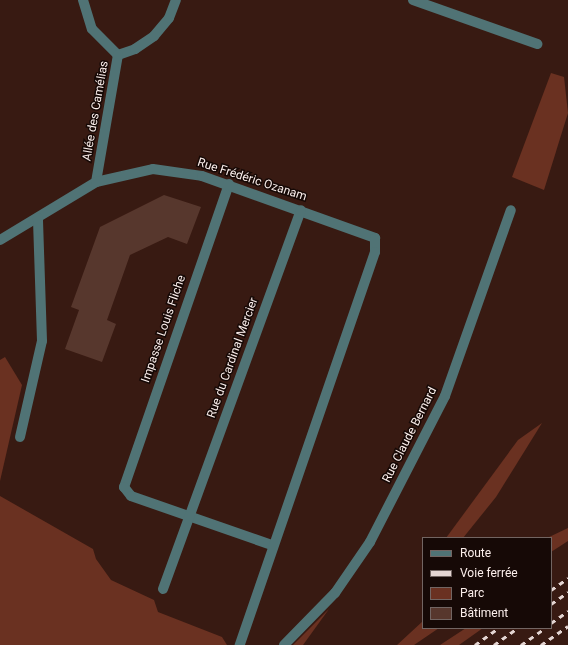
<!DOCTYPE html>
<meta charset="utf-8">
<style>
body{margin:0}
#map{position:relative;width:568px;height:645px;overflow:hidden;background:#381a12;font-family:Roboto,sans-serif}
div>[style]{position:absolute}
.green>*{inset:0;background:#6a3121}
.building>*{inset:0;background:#57372d}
.street>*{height:10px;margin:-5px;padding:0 5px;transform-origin:5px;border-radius:5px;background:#507375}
.rail>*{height:3px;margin-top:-1.5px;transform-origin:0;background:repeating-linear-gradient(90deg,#e4d5d2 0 5px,transparent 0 10px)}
span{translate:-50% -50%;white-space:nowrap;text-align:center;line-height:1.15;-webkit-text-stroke:3px #160906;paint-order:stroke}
.street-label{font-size:12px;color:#fcefec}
.legend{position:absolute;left:422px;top:537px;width:130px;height:92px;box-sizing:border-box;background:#160906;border:1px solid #726562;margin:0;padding:5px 7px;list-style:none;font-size:12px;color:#fcefec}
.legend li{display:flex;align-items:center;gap:8px;height:20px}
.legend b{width:20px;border:1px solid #726562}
</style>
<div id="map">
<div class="green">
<div style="clip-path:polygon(551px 73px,564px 77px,568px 113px,544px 190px,512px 177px)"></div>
<div style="clip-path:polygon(5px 357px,22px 385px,0 481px,0 360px)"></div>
<div style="clip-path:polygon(542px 423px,496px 497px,463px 538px,446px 538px,518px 440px)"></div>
<div style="clip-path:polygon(0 496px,93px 549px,96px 559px,111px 580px,154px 600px,158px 612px,222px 637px,227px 645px,0 645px)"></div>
<div style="clip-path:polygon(568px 528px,568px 541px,551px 552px,551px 538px,547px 538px)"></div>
<div style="clip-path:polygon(329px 609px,303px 645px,293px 645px)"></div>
<div style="clip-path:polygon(423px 621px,423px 628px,439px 628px,414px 645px,397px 645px)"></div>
<div style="clip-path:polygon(466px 628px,483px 628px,459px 645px,440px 645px)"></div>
</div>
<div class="building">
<div style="clip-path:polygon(164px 195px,201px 207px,187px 244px,168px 237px,130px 255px,107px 320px,116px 324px,102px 362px,65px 349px,79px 310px,71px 307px,100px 227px)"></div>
</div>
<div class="street">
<div style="left:83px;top:0;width:30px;rotate:73deg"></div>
<div style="left:92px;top:29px;width:37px;rotate:45deg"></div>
<div style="left:413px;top:0;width:132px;rotate:19.5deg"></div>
<div style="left:118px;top:55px;width:18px;rotate:-19deg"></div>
<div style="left:135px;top:49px;width:23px;rotate:-34deg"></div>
<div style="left:154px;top:36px;width:23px;rotate:-50deg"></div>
<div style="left:169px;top:18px;width:19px;rotate:-69deg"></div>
<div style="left:96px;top:182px;width:129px;rotate:-80.2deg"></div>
<div style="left:229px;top:184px;width:321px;rotate:109.1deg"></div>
<div style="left:124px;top:487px;width:11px;rotate:52deg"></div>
<div style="left:131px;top:496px;width:149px;rotate:19.2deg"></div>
<div style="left:0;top:240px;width:112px;rotate:-31.1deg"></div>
<div style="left:96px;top:182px;width:58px;rotate:-12.8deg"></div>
<div style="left:153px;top:169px;width:49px;rotate:8.1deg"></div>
<div style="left:202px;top:176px;width:184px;rotate:19.7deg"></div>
<div style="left:375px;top:238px;width:14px;rotate:90deg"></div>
<div style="left:375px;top:252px;width:416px;rotate:109deg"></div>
<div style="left:20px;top:437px;width:98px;rotate:-77.1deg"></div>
<div style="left:42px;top:341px;width:123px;rotate:-91.9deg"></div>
<div style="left:163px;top:589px;width:403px;rotate:-70deg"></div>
<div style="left:284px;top:645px;width:73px;rotate:-45.6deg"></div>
<div style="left:335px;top:593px;width:62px;rotate:-55.5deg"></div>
<div style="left:370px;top:542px;width:164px;rotate:-62.8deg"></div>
<div style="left:445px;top:396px;width:197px;rotate:-70.5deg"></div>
</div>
<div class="rail">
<div style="left:551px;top:590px;width:21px;rotate:-35deg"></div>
<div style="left:551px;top:604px;width:21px;rotate:-35deg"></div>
<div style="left:551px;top:623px;width:21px;rotate:-35deg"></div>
<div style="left:475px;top:645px;width:29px;rotate:-36deg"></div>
<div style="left:494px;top:645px;width:29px;rotate:-36deg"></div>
<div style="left:521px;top:645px;width:29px;rotate:-35deg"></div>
<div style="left:541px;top:645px;width:33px;rotate:-35deg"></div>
</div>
<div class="street-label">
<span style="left:96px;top:111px;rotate:-80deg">Allée des Camélias</span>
<span style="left:252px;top:180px;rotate:18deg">Rue Frédéric Ozanam</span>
<span style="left:164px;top:329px;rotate:-71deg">Impasse Louis Fliche</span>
<span style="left:233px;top:358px;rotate:-70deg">Rue du Cardinal Mercier</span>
<span style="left:410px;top:435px;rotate:-63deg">Rue Claude Bernard</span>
</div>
<ul class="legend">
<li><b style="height:5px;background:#507375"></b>Route</li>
<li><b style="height:5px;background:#e4d5d2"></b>Voie ferrée</li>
<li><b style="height:11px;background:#6a3121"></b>Parc</li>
<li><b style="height:11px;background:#57372d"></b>Bâtiment</li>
</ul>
</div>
